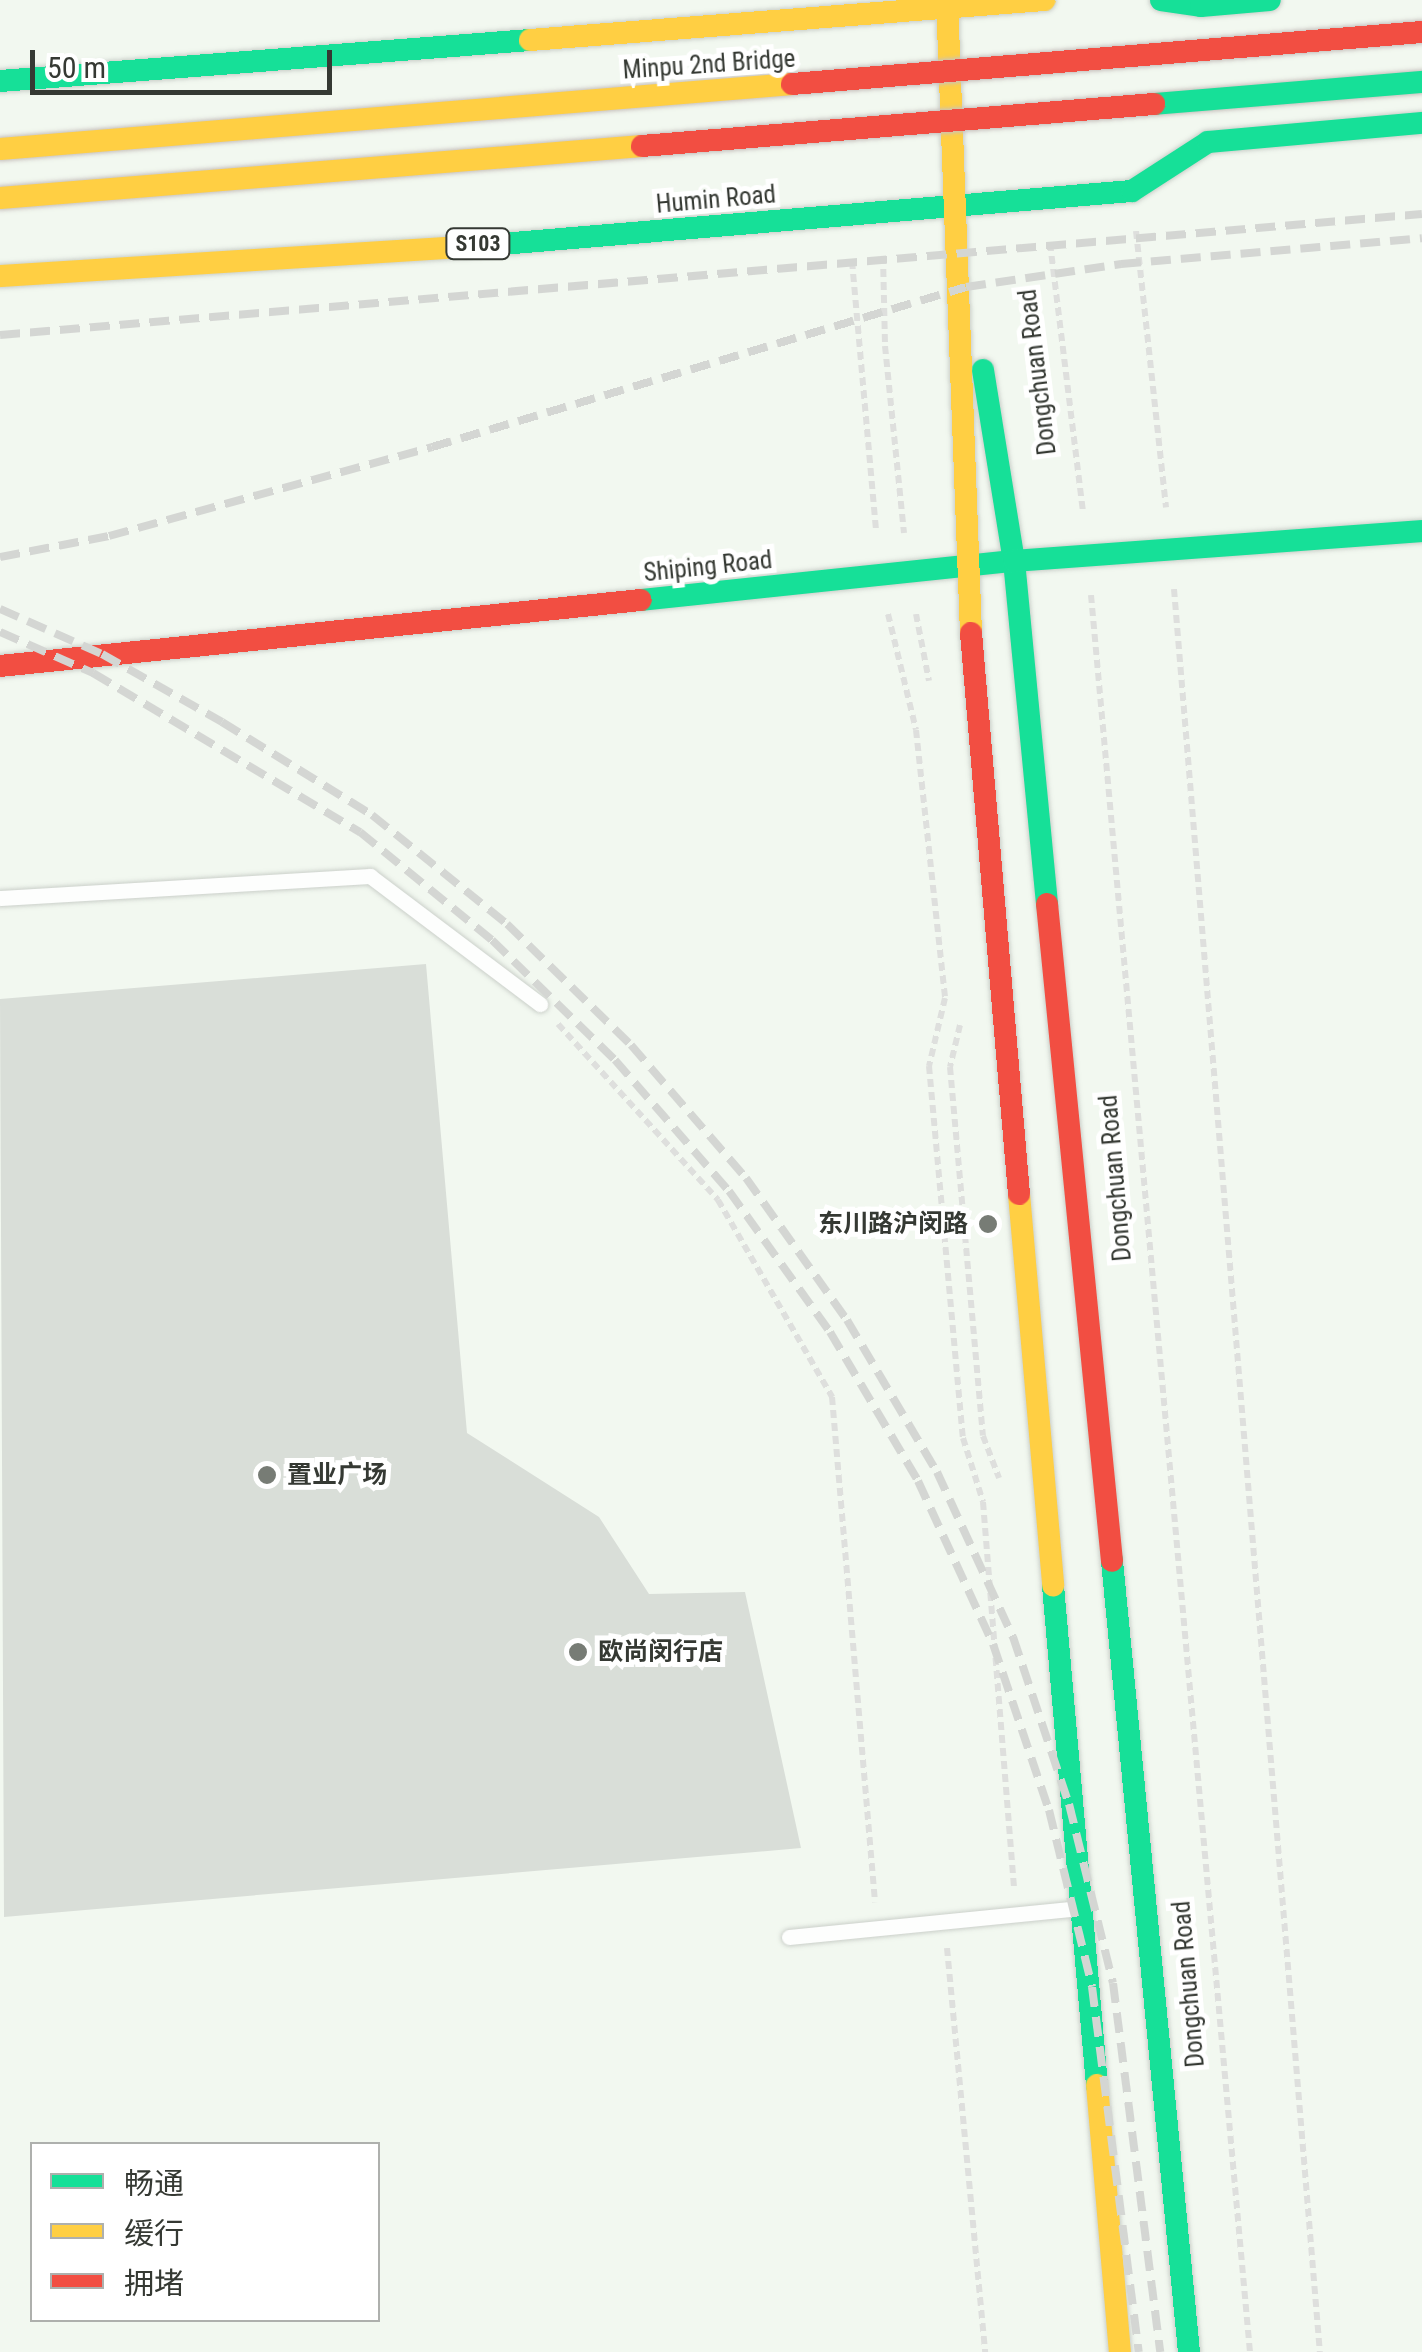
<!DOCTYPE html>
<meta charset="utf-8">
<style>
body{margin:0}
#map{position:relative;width:1422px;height:2352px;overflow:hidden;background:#f2f8f0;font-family:"Roboto Condensed","Noto Sans SC",sans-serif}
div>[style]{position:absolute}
.building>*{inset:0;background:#d9ded8}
.path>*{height:6px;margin-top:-3px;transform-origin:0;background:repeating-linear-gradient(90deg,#dedfdd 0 8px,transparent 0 13px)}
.roads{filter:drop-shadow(0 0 2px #cbd0ca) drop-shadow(0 0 2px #cbd0ca)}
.lane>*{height:15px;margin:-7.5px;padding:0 7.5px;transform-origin:7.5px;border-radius:7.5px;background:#fdfefd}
.fast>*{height:22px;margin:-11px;padding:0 11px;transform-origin:11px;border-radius:11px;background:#16e098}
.slow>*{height:22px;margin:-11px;padding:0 11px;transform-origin:11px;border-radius:11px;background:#ffcf43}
.jam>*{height:22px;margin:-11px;padding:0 11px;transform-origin:11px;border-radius:11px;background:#f24e42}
.rail>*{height:8px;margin-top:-4px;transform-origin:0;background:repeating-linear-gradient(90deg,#d4d6d3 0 20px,transparent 0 30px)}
.bridges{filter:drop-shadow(0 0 2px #c8c2be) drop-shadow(0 0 2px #c8c2be)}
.fast-bridge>*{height:22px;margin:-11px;padding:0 11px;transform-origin:11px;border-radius:11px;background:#16e098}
.slow-bridge>*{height:22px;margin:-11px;padding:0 11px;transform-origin:11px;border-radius:11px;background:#ffcf43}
.jam-bridge>*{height:22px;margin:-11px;padding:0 11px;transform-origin:11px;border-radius:11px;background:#f24e42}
.dots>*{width:28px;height:28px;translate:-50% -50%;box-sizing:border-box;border:5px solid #fff;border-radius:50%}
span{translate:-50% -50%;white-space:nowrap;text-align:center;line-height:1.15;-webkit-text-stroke:10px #fff;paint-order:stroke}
.shield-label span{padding:2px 8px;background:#fff;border:2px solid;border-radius:8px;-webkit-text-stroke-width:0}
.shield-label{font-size:22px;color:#353933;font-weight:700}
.street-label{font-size:25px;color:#353933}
.poi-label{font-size:25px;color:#353933;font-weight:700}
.right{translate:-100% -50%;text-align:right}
.left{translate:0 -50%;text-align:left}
.legend{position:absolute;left:30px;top:2142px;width:350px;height:180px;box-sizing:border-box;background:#fff;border:2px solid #aeb0ad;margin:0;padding:12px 18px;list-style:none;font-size:30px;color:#353933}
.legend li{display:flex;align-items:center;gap:20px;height:50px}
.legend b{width:50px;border:2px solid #aeb0ad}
.scale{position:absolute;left:30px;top:50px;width:302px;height:45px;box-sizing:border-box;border:5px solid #353933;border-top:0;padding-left:12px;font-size:30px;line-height:35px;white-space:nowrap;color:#353933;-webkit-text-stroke:8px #fff;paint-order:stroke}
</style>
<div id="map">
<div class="building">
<div style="clip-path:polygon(426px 964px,467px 1433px,599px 1517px,649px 1594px,745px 1592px,801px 1848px,4px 1917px,0 999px)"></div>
</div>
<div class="path">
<div style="left:1136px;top:231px;width:278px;rotate:83.8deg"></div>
<div style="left:1050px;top:243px;width:272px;rotate:83deg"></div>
<div style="left:883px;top:256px;width:90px;rotate:88.7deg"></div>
<div style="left:885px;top:346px;width:188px;rotate:84.2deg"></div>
<div style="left:852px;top:261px;width:272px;rotate:84.9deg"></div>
<div style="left:1174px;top:589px;width:1769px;rotate:85.27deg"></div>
<div style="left:1091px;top:595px;width:1764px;rotate:84.83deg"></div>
<div style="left:888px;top:614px;width:119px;rotate:76.4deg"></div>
<div style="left:916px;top:730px;width:270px;rotate:83.8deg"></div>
<div style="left:945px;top:998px;width:70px;rotate:103.2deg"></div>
<div style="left:929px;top:1066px;width:374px;rotate:84.8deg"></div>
<div style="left:963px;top:1438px;width:67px;rotate:72.6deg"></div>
<div style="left:983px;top:1502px;width:387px;rotate:85.4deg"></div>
<div style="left:916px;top:614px;width:68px;rotate:79deg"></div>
<div style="left:558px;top:1024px;width:238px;rotate:47.7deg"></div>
<div style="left:718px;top:1200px;width:228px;rotate:59.9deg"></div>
<div style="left:832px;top:1397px;width:507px;rotate:85.13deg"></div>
<div style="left:960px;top:1025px;width:43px;rotate:103.4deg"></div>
<div style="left:950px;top:1067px;width:370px;rotate:84.9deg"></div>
<div style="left:983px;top:1436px;width:45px;rotate:69.1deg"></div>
<div style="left:947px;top:1948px;width:406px;rotate:84.6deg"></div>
</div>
<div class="roads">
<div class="lane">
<div style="left:0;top:898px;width:371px;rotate:-3.4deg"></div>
<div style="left:370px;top:876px;width:213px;rotate:37deg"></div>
<div style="left:789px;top:1937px;width:290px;rotate:-5.7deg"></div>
</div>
<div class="fast">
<div style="left:1161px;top:0;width:40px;rotate:8.5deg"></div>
<div style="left:1201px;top:6px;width:69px;rotate:-5deg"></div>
<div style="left:0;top:81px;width:532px;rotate:-4.42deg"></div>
<div style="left:466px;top:247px;width:668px;rotate:-4.81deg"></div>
<div style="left:1132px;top:191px;width:90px;rotate:-32.8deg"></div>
<div style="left:1208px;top:142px;width:215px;rotate:-5.1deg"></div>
<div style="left:983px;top:370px;width:193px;rotate:80.8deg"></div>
<div style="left:1014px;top:561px;width:345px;rotate:84.5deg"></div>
<div style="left:641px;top:600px;width:375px;rotate:-6deg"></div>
<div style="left:1014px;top:561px;width:409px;rotate:-4.2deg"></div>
<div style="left:1112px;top:1561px;width:795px;rotate:84.44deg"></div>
<div style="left:1053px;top:1586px;width:501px;rotate:84.96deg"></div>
</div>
<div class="slow">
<div style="left:947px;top:0;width:633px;rotate:87.83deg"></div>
<div style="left:530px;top:40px;width:516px;rotate:-4.45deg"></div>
<div style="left:0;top:276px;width:467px;rotate:-3.6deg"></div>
<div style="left:1019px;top:1194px;width:393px;rotate:85deg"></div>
<div style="left:1097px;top:2085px;width:268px;rotate:85.1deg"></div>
</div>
<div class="jam">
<div style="left:971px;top:633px;width:563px;rotate:85.11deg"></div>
<div style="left:0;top:666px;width:644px;rotate:-5.88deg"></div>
<div style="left:1047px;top:904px;width:660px;rotate:84.35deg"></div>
</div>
</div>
<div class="rail">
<div style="left:0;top:335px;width:1427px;rotate:-4.86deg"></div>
<div style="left:0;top:557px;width:111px;rotate:-10.9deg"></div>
<div style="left:109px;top:536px;width:335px;rotate:-15.4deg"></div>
<div style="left:432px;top:447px;width:557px;rotate:-16.68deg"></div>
<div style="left:966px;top:287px;width:157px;rotate:-8.4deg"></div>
<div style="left:1121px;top:264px;width:302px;rotate:-4.9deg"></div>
<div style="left:0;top:609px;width:111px;rotate:23.8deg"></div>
<div style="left:102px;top:654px;width:138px;rotate:29.5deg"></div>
<div style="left:222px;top:722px;width:176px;rotate:31.8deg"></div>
<div style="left:372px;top:815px;width:174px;rotate:38.9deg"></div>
<div style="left:507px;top:924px;width:173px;rotate:44.3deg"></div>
<div style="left:631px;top:1045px;width:176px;rotate:49.2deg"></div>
<div style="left:746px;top:1178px;width:174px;rotate:54.6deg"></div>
<div style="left:847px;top:1320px;width:177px;rotate:59.4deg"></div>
<div style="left:937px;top:1472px;width:182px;rotate:65.3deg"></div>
<div style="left:1013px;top:1637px;width:176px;rotate:71.5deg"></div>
<div style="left:1069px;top:1804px;width:184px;rotate:76.2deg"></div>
<div style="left:1113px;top:1983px;width:372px;rotate:82.7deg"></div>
<div style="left:0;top:632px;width:102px;rotate:23.8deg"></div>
<div style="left:93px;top:673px;width:311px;rotate:30.8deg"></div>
<div style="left:360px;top:832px;width:171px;rotate:39.3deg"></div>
<div style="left:492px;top:940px;width:172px;rotate:44.3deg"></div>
<div style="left:615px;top:1060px;width:174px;rotate:49deg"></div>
<div style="left:729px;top:1191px;width:173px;rotate:54.4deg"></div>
<div style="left:830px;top:1332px;width:173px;rotate:59.4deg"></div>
<div style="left:918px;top:1481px;width:179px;rotate:65.3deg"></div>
<div style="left:993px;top:1644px;width:175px;rotate:71.4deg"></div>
<div style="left:1049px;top:1810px;width:182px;rotate:76.3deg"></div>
<div style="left:1092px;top:1987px;width:368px;rotate:82.7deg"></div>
</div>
<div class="bridges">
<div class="fast-bridge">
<div style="left:1154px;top:104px;width:269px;rotate:-4.7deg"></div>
</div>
<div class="slow-bridge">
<div style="left:0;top:149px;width:795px;rotate:-4.69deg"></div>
<div style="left:0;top:198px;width:644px;rotate:-4.63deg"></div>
</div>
<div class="jam-bridge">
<div style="left:792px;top:84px;width:632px;rotate:-4.72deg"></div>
<div style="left:642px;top:146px;width:514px;rotate:-4.69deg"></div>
</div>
</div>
<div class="dots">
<div style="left:988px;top:1224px;background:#777c75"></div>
<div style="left:267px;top:1475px;background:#777c75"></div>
<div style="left:578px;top:1652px;background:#777c75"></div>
</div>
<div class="shield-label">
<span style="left:478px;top:244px">S103</span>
</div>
<div class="street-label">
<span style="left:709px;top:65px;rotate:-4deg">Minpu 2nd Bridge</span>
<span style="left:716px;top:200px;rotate:-5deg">Humin Road</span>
<span style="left:1038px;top:372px;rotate:-97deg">Dongchuan Road</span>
<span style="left:708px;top:567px;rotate:-6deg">Shiping Road</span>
<span style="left:1116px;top:1178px;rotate:-95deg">Dongchuan Road</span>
<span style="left:1189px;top:1984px;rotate:-95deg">Dongchuan Road</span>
</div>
<div class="poi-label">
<span class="right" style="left:968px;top:1224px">东川路沪闵路</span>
<span class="left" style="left:287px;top:1475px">置业广场</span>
<span class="left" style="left:598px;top:1652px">欧尚闵行店</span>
</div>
<ul class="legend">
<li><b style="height:12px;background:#16e098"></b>畅通</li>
<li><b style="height:12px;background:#ffcf43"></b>缓行</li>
<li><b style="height:12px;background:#f24e42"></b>拥堵</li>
</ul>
<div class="scale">50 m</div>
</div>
